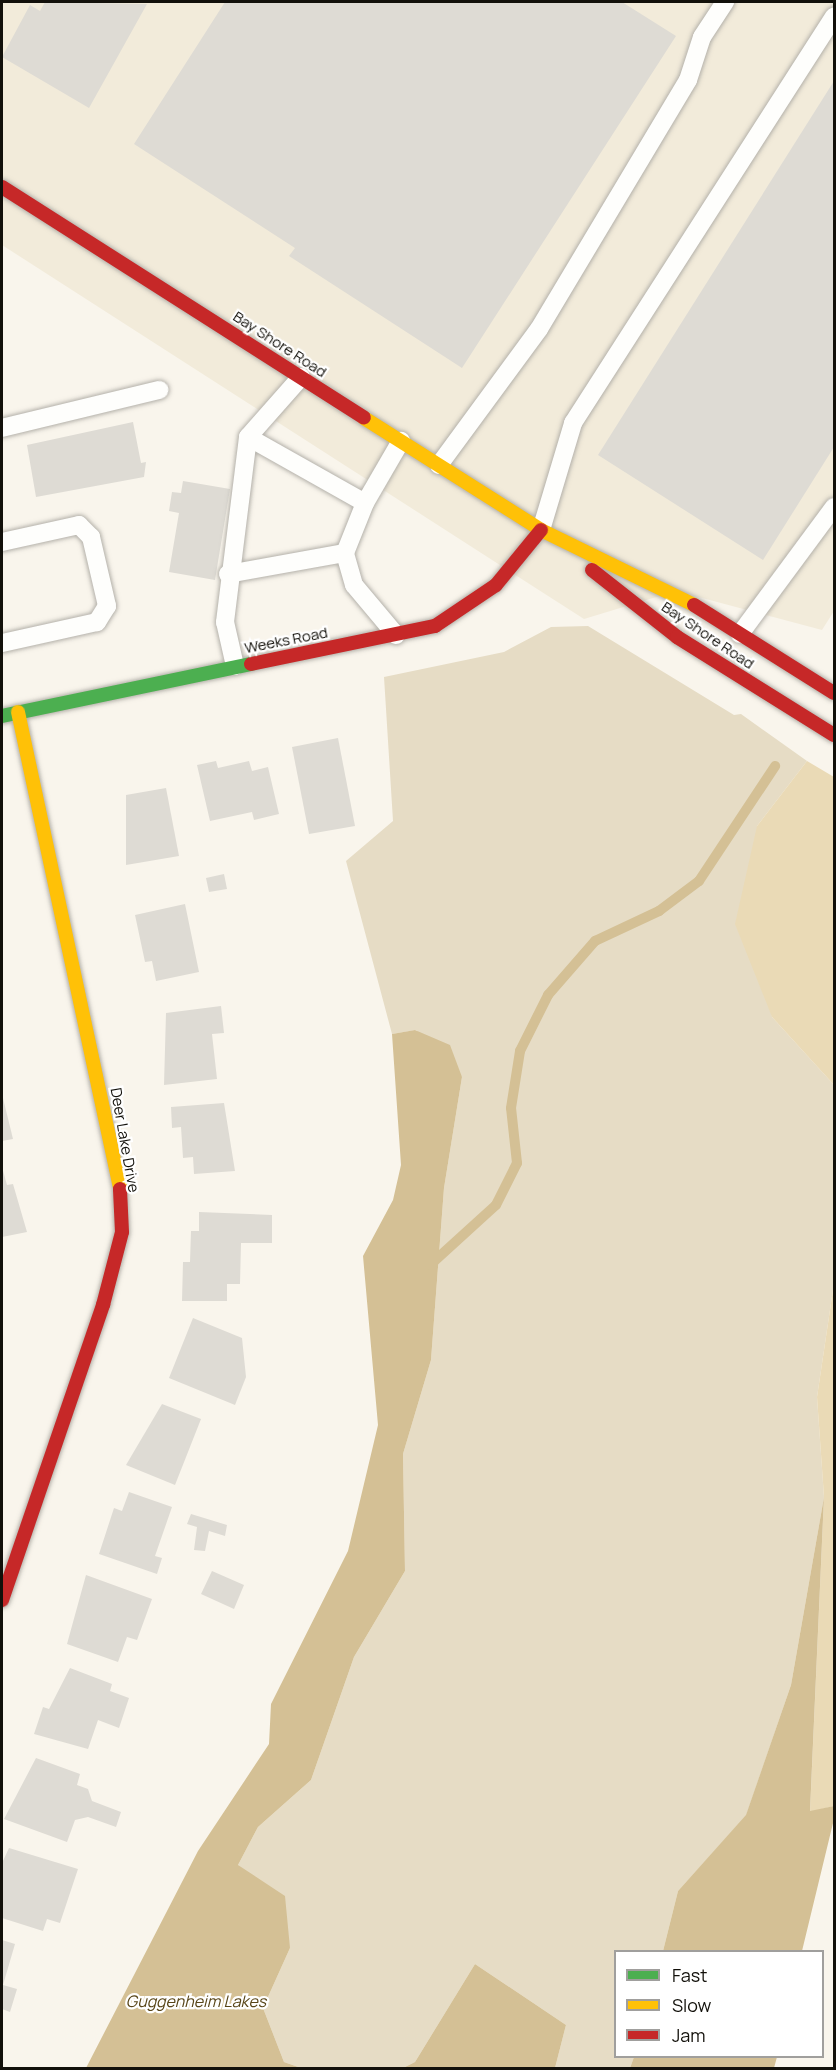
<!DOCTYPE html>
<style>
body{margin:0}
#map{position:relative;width:836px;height:2070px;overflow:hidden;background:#f9f5ec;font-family:Manrope,sans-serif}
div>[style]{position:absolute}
.built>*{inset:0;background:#f2ebda}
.green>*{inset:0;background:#e6dcc5}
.forest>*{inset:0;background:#eadab6}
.water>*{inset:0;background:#d4c095}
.stream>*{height:10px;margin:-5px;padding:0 5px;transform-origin:5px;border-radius:5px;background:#d4c095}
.building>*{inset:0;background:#dedbd4}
.roads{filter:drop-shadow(0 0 2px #b4b1aa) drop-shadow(0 0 2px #b4b1aa)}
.lane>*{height:18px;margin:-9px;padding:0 9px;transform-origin:9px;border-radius:9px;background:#fefefc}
.fast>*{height:14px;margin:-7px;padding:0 7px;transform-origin:7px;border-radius:7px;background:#4caf50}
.slow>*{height:14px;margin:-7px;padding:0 7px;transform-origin:7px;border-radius:7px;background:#ffc107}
.jam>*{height:14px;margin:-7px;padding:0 7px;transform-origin:7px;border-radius:7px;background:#c62828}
span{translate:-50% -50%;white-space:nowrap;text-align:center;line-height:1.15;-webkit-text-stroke:4.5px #fff;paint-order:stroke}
.street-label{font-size:15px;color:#12100a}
.water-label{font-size:16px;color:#584518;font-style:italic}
.frame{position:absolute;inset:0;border:3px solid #12100a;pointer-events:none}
.legend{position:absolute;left:614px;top:1950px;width:210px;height:108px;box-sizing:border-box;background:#fff;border:2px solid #a09f9d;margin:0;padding:8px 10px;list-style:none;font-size:18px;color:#12100a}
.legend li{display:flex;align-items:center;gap:12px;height:30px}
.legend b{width:30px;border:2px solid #a09f9d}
</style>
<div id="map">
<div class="built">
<div style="clip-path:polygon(2px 2px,834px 2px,834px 611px,822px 630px,676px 591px,584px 619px,2px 245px)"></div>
</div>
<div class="green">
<div style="clip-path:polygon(588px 626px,734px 715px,741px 714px,807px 761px,757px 826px,772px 1017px,834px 1085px,834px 1283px,817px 1397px,824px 1497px,791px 1685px,746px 1816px,678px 1891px,663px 1951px,616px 1952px,616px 2056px,634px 2057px,630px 2068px,555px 2068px,566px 2025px,475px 1964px,415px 2062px,403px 2068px,301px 2068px,284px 2062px,263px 2008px,290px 1948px,238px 1865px,258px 1827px,311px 1780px,354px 1657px,405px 1571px,403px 1454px,431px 1360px,444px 1188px,462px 1077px,416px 1030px,392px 1034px,346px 861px,393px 821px,384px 677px,504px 652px,551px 627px)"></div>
</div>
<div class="forest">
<div style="clip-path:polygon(807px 761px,834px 777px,834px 1085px,772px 1017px,735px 924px,757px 826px)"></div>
<div style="clip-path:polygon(834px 1283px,834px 1806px,810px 1812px,824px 1497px,817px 1397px)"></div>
</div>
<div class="water">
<div style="clip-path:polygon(415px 1030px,450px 1045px,462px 1077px,444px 1188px,431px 1360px,403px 1454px,405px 1571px,354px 1657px,311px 1780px,258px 1827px,238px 1865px,285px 1896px,290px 1948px,263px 2008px,284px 2062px,301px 2068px,86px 2068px,198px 1851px,269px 1744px,271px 1704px,348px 1551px,378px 1425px,363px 1256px,393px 1200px,401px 1165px,392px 1034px)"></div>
<div style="clip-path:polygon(824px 1497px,810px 1811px,834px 1806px,834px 1819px,802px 1951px,663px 1951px,678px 1891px,746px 1815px,791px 1685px)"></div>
<div style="clip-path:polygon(475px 1964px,566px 2025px,555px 2068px,403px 2068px,415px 2062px)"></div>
<div style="clip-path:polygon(634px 2057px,634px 2056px,777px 2057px,774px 2068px,630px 2068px)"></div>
</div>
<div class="stream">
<div style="left:430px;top:1265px;width:89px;rotate:-42.3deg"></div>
<div style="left:496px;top:1205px;width:47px;rotate:-63.4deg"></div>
<div style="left:517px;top:1163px;width:55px;rotate:-96.2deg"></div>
<div style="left:511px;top:1108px;width:58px;rotate:-81deg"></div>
<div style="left:520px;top:1051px;width:63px;rotate:-63.4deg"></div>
<div style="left:548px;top:995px;width:72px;rotate:-49deg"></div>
<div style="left:595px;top:941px;width:71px;rotate:-25.1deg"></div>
<div style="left:659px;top:911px;width:50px;rotate:-36.9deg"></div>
<div style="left:699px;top:881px;width:138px;rotate:-56.5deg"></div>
</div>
<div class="building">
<div style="clip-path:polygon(45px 2px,147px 4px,89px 108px,2px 57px,30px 5px,40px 11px)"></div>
<div style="clip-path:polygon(225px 2px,622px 2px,676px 36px,462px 368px,289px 256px,295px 248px,134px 144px)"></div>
<div style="clip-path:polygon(834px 81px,834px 447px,763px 560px,598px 455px)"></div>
<div style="clip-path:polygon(133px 422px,141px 463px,146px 462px,144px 477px,36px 497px,27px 445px)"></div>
<div style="clip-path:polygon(183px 481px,230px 489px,215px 580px,169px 572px,179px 513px,169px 511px,172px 492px,181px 493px)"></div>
<div style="clip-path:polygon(338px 738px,355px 826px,309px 834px,292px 747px)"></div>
<div style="clip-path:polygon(216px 761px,218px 768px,249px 761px,252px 771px,268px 767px,279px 814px,254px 820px,252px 812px,210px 821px,197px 765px)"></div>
<div style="clip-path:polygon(166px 788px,179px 856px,126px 865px,126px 795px)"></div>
<div style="clip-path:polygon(224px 874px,227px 889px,209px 892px,206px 878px)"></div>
<div style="clip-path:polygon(185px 904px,199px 972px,156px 981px,152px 961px,145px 962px,135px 915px)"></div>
<div style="clip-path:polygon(221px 1006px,224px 1033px,212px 1034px,217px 1079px,164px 1085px,166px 1013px)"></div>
<div style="clip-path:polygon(2px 1094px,13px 1139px,2px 1141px)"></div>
<div style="clip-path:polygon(224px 1103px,235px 1171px,194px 1174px,193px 1157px,183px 1158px,181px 1127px,172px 1128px,171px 1107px)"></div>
<div style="clip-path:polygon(2px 1167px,7px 1185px,13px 1184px,27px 1232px,2px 1237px)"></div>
<div style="clip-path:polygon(199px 1212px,272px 1215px,272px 1243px,241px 1243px,240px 1284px,227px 1284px,227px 1301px,182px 1301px,183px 1262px,190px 1262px,191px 1231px,199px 1231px)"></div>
<div style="clip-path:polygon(193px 1318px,242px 1338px,246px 1377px,235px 1405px,169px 1378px)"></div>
<div style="clip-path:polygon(162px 1404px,201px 1419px,175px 1485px,126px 1465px)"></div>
<div style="clip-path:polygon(129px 1492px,172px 1507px,155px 1556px,162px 1558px,157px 1574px,99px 1554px,114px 1508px,122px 1511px)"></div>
<div style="clip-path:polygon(191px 1514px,227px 1525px,225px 1536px,209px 1531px,205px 1551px,194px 1550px,197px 1527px,187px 1524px)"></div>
<div style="clip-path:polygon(212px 1571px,244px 1585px,234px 1609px,201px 1594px)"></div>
<div style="clip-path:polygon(86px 1575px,152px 1599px,137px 1640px,127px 1637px,118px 1662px,67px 1644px)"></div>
<div style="clip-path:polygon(70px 1668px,112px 1684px,110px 1691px,129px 1698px,119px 1728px,98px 1720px,88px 1749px,34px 1734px,43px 1707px,49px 1709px)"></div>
<div style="clip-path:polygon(36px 1758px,80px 1774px,77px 1785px,88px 1789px,92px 1801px,121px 1812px,116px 1827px,88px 1817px,75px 1820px,67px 1842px,4px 1819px)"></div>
<div style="clip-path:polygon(9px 1848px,78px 1869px,60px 1923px,47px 1919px,43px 1931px,2px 1918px,2px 1863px)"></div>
<div style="clip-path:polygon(2px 1940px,15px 1944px,3px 1985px,17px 1989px,10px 2012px,2px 2009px)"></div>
</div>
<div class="roads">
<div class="lane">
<div style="left:2px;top:428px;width:162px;rotate:-13.6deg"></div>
<div style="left:248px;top:437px;width:134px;rotate:29.4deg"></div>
<div style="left:439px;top:465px;width:169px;rotate:-53.7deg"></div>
<div style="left:539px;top:329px;width:290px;rotate:-59.1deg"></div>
<div style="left:688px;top:80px;width:45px;rotate:-72deg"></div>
<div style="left:702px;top:37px;width:42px;rotate:-56.7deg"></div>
<div style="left:541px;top:530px;width:112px;rotate:-73.3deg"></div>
<div style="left:573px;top:423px;width:483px;rotate:-57.3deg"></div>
<div style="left:2px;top:542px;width:79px;rotate:-12.4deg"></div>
<div style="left:79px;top:525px;width:17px;rotate:45deg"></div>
<div style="left:91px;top:537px;width:71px;rotate:76.9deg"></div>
<div style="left:107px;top:606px;width:19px;rotate:122deg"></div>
<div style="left:97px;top:622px;width:97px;rotate:167.5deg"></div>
<div style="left:228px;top:574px;width:119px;rotate:-10.2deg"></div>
<div style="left:740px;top:634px;width:158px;rotate:-53.5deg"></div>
<div style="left:396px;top:635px;width:65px;rotate:-130deg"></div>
<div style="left:354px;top:585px;width:33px;rotate:-106deg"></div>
<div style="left:345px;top:553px;width:54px;rotate:-68.2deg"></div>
<div style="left:365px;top:503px;width:72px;rotate:-59.9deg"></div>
<div style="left:235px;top:666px;width:45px;rotate:-102.8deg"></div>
<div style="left:225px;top:622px;width:186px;rotate:-82.9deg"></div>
<div style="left:248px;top:437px;width:80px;rotate:-48.5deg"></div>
</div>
<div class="fast">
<div style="left:2px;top:716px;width:254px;rotate:-11.8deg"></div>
</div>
<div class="slow">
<div style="left:364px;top:418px;width:209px;rotate:32.3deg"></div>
<div style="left:541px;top:530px;width:170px;rotate:26.1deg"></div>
<div style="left:18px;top:712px;width:488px;rotate:77.9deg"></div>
</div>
<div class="jam">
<div style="left:2px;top:187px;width:429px;rotate:32.5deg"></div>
<div style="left:592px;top:570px;width:108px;rotate:38.2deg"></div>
<div style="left:677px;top:637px;width:185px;rotate:32deg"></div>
<div style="left:694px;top:605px;width:165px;rotate:32.2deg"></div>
<div style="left:251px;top:664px;width:188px;rotate:-11.7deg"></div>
<div style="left:435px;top:626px;width:73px;rotate:-33.9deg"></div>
<div style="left:496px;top:585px;width:71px;rotate:-50.7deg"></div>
<div style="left:2px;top:1600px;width:312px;rotate:-71.1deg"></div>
<div style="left:103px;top:1305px;width:75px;rotate:-75.4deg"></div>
<div style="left:122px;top:1232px;width:43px;rotate:-92.7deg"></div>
</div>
</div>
<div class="street-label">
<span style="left:280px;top:344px;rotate:33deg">Bay Shore Road</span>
<span style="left:708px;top:635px;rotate:34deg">Bay Shore Road</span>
<span style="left:286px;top:640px;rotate:-11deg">Weeks Road</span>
<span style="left:125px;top:1140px;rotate:80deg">Deer Lake Drive</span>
</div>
<div class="water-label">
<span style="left:196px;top:2001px">Guggenheim Lakes</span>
</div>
<div class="frame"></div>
<ul class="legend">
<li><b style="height:8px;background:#4caf50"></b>Fast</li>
<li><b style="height:8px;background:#ffc107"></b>Slow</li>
<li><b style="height:8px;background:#c62828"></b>Jam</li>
</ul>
</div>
